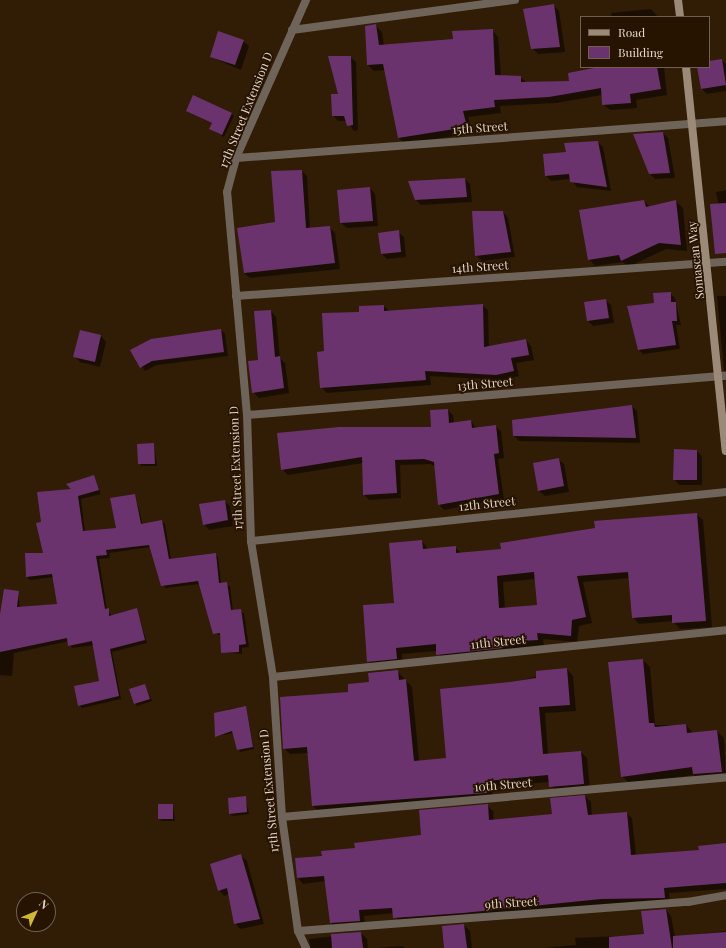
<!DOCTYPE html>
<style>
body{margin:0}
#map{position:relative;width:726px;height:948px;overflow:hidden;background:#311c05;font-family:"Playfair Display",serif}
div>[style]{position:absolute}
.shadow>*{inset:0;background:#0007}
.building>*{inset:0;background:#6b336e}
.street>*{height:8px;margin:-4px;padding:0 4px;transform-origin:4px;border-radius:4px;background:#6f6459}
.secondary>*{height:8px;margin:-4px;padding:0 4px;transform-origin:4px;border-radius:4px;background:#9b8a78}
span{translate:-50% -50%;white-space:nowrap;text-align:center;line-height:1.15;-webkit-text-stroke:3.5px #261300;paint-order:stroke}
.street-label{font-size:12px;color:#e1d3c6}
.legend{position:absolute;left:580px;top:16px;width:130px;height:52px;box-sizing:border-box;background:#261300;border:1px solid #71604f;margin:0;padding:5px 7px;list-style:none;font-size:12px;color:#e1d3c6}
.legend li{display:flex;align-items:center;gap:8px;height:20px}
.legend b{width:20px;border:1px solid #71604f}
.north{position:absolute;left:16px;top:892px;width:40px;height:40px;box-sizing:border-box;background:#261300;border:1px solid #71604f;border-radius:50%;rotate:46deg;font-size:11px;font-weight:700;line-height:16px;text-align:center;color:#e1d3c6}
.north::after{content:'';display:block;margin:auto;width:14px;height:18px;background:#d1b736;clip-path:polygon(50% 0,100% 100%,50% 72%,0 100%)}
</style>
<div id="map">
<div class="shadow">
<div style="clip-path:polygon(553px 5px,559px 11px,565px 52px,538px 54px,532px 48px)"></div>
<div style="clip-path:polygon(651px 9px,658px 17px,612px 17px,611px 13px)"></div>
<div style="clip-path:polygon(375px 25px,382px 32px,384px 46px,454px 40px,492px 30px,498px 37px,501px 76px,520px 77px,527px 83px,570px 82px,600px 67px,664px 67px,667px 95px,636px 100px,637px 108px,610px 110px,603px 104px,602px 95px,556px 103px,500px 106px,501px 113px,468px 117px,472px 133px,405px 144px,399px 138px,385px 70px,374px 71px,368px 65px)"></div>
<div style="clip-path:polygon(243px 41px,249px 46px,241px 70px,211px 57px)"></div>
<div style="clip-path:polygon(350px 57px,356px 62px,358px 130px,354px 131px,347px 121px,338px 121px,333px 115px)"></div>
<div style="clip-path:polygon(722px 60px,726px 64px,726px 91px,707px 94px,702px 89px,698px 67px,709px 67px,709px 62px)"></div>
<div style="clip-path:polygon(187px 111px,232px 114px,234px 116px,224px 137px,210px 129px,213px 124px)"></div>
<div style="clip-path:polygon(663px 133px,668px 138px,675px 178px,655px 179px,650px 174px)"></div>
<div style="clip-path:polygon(598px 142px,603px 147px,611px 191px,577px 187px,571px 179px,551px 181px,546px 176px,567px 153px)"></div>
<div style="clip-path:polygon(302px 171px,307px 176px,310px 229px,329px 227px,335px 233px,340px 269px,250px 278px,244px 273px,276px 223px)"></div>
<div style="clip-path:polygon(465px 179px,470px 184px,472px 202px,421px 205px,416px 200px)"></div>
<div style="clip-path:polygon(370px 188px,375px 194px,378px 226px,347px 228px,341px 223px,338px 191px)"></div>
<div style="clip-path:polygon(726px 190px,726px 242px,716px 192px)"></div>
<div style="clip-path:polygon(644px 201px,650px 207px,676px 201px,683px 208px,687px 251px,666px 249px,628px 267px,623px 262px,595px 266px,589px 259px)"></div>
<div style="clip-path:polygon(503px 212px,508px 218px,515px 257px,482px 261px,476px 255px)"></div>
<div style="clip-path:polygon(398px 232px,404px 237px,406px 257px,387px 259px,382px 254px)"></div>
<div style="clip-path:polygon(670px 293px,675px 298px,681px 325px,676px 325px,680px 349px,643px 354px,639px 350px,655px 304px)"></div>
<div style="clip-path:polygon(717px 296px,726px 296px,726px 372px,724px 370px)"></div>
<div style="clip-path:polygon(605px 300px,611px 305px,614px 323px,593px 326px,588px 321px)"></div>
<div style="clip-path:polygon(482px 305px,488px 310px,489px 347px,526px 340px,531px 346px,534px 360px,516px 363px,519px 376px,502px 380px,430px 376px,431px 385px,327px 393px,321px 387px,325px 352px,361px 313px,384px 306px,389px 311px)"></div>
<div style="clip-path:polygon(271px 311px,276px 317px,280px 358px,285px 363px,289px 393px,259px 398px,253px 392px)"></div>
<div style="clip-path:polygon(221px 330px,225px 334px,228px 356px,157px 365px,145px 371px,132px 351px)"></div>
<div style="clip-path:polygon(101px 336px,106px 342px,100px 367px,80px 362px,75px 357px)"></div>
<div style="clip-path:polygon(632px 406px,637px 411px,640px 443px,519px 441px,514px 436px)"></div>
<div style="clip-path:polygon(448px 410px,453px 415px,454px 424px,471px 421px,476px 428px,495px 426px,501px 431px,504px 458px,498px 459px,504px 499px,444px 510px,439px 504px,435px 466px,430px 464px,400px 465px,401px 498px,369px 500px,364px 494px,363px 463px,288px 475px,282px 469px,432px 428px)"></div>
<div style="clip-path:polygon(154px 444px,157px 466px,141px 466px,138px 445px)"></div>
<div style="clip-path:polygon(696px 450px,702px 456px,702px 485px,679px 485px,674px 479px)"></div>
<div style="clip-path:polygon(558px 459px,564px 464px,569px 492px,545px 496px,539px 491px)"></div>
<div style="clip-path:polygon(94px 477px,101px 494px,81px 499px,85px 532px,117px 529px,135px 495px,143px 525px,161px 521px,165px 524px,171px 559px,215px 554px,218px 557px,221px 583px,230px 586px,233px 611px,244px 613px,249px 647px,242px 648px,242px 654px,222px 652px,221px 636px,214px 633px,200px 584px,165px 588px,151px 547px,109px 553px,110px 558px,99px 559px,107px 610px,112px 616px,137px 610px,147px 643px,112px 652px,121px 699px,82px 708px,79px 705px,100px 682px,94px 645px,72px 648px,69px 641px,14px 653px,12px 676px,0 675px,0 615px,18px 592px,20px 608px,59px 605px,54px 577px,30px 580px,27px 577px,44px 553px,42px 523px,73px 490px)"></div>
<div style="clip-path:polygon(224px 501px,230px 506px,233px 526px,209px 530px,204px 524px)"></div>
<div style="clip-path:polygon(evenodd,696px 514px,703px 520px,712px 627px,680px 629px,673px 621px,639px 624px,633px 617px,630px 578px,583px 582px,592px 623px,579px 626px,577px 642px,543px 639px,544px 646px,444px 661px,437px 651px,402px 654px,403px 665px,375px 668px,368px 661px,422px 541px,428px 549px,455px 547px,462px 554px,502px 550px,696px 514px,536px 579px,538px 606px,505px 609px,503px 582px,536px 579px)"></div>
<div style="clip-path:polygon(643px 660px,650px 667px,655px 725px,686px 725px,693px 733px,717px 731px,724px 738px,726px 779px,701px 781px,694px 775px,629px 783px,622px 776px)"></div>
<div style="clip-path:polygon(567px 669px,573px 676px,576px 711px,545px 713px,548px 754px,581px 752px,587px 758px,590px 790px,556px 793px,550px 782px,492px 787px,493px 799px,320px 812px,313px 806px,308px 753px,290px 754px,284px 748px,349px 693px,397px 671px,412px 687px,419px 761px,447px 759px,510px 683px)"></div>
<div style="clip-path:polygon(145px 685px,152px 701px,137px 706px,135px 704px)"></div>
<div style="clip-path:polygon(246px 707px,254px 749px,240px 752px,234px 733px,216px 736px,229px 709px)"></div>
<div style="clip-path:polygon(585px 796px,591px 802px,592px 816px,627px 813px,632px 818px,636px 855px,700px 851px,726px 844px,726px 889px,669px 893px,670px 903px,400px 923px,394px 913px,364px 916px,365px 926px,336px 928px,331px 923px,326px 881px,303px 884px,298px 878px,323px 857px,422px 836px,487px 805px,493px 811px,494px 821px,553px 815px)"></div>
<div style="clip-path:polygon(245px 797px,249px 814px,233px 816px,230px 814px)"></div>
<div style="clip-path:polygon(173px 805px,175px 821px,162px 821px,159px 819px)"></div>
<div style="clip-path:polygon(241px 856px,247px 861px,264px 924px,240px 929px,235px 923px,229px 894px,224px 896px,219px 890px)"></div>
<div style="clip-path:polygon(666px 910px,671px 916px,675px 937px,726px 931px,726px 948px,543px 948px,576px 945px,575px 938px,645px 935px)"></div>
<div style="clip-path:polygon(464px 925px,470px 931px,472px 948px,445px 948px)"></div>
<div style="clip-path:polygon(361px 933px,367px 939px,368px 948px,311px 948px,309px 939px)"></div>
<div style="clip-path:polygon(402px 946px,405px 948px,376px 948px)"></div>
</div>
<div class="building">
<div style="clip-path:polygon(554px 4px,560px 47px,531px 49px,523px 9px)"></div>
<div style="clip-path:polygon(376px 24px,379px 45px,453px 39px,452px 31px,493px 29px,495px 75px,521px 76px,521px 82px,569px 81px,568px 73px,599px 67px,657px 67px,661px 89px,630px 94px,631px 103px,602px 105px,601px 88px,549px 97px,494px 100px,495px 107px,463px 111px,467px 127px,398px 138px,383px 64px,367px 65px,365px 26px)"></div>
<div style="clip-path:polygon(218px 31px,244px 40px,235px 65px,210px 57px)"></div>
<div style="clip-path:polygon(328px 56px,351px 56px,353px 125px,347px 126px,344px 116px,332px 116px,331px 94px,338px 94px)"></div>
<div style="clip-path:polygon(722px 59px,726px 85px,701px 89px,697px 67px,709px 67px,709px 61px)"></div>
<div style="clip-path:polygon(193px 95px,232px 113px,222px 135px,209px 129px,212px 123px,186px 111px)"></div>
<div style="clip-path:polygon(663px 132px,670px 173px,649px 174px,633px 134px)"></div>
<div style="clip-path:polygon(598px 141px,607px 187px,570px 182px,569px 174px,545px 176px,543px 154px,566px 152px,564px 143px)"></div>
<div style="clip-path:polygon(302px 170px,306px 228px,330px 226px,335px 263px,244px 273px,237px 228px,275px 222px,271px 171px)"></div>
<div style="clip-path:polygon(465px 178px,467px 197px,415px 200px,408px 181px)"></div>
<div style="clip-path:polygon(370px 187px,373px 221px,340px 223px,337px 190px)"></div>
<div style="clip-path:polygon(644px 200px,646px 207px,676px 200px,681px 245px,659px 243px,621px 261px,619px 255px,588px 260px,579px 210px)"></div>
<div style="clip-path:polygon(726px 203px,726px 253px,715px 254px,710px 204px)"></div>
<div style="clip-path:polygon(472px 211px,503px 211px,511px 252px,475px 256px)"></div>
<div style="clip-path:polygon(399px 230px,401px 252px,381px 254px,378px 233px)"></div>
<div style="clip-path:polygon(671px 292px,671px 302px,676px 302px,677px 321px,672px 321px,676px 345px,638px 350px,627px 306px,654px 303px,653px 293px)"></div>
<div style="clip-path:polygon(606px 299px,609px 318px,587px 321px,584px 302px)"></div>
<div style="clip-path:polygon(483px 304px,484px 347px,526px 339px,529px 355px,511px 358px,514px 371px,496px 375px,425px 371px,426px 380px,320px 388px,317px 352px,324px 351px,322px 313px,359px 312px,359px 306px,384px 305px,384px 311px)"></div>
<div style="clip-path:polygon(271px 310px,275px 357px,280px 356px,284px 388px,252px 393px,248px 361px,258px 360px,254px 311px)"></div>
<div style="clip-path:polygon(221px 329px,224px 352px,152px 361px,140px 368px,130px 350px,151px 339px)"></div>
<div style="clip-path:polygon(80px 330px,101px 335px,95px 362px,73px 357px)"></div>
<div style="clip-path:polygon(632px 405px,636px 438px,513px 436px,512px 420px)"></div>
<div style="clip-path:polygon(448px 409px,449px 423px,471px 420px,472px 428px,496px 425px,499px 453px,494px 454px,499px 494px,438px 505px,434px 462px,424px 459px,395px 460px,397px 493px,363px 495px,362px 457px,281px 470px,277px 433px,339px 427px,431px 427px,430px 410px)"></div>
<div style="clip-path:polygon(154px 443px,155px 464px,138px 464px,137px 444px)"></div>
<div style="clip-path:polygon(674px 449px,697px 450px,697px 480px,673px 480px)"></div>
<div style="clip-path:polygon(559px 458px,564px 486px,538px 491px,533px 463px)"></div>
<div style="clip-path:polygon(94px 475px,99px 490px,78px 496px,83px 531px,116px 528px,110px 498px,135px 494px,141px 524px,162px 520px,169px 559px,216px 553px,219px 583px,227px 582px,231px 610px,241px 609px,246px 644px,239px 645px,239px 652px,221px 653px,220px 633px,213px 634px,198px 581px,161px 586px,149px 545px,106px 550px,107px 555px,96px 556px,105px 609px,109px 608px,109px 616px,137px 608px,145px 640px,110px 649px,119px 696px,78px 706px,74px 686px,99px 681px,92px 641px,68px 646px,67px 638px,0 652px,0 614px,4px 589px,19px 591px,17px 607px,57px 604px,52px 574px,26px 577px,25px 553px,43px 553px,36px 523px,41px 522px,37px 492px,71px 489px,66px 484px)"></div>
<div style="clip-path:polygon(225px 500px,228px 520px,203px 525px,199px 504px)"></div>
<div style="clip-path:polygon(evenodd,697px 513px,706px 621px,672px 623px,672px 615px,632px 618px,628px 572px,577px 576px,586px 617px,572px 620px,571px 636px,537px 633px,538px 640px,502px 642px,503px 648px,436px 655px,436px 644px,396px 648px,397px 659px,367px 662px,363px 605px,394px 603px,389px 543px,422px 540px,423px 549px,456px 546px,456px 553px,501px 549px,500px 543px,595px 528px,594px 521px,697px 513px,534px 572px,537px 605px,499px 608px,497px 576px,534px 572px)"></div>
<div style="clip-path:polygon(643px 659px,649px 723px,654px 723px,655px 727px,686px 724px,687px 733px,717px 730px,722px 772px,693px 774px,692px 767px,621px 777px,608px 662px)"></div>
<div style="clip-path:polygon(567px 668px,570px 705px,539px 707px,543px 754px,581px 751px,584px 784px,549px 787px,548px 775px,486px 781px,487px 793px,312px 806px,307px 747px,283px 749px,280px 697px,348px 692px,348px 684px,369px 682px,368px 673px,398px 670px,399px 680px,406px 679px,414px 761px,446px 758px,440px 689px,510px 682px,536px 678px,536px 671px)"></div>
<div style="clip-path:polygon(145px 684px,150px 699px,134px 704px,129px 689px)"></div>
<div style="clip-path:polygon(246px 706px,253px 747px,237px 750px,232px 731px,215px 737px,214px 713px)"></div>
<div style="clip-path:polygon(585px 795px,588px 815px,627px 812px,631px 855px,699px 850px,698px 846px,726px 843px,726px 883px,664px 888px,665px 898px,601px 899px,463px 913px,393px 918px,392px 908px,359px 910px,360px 921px,330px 923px,324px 876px,297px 878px,295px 858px,322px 856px,321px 851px,355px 848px,354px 843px,421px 835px,419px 810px,488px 804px,489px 820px,552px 814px,550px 798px)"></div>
<div style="clip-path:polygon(246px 796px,247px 812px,229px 814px,228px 798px)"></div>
<div style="clip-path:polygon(158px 804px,173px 804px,173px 819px,158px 819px)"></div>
<div style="clip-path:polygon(241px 854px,260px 919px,234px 924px,227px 888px,218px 891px,210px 864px)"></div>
<div style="clip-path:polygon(666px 909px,672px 948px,609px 948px,609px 937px,644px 934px,641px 911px)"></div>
<div style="clip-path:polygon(464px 924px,467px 948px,444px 948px,442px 926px)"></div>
<div style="clip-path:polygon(361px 932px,363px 948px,332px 948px,331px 934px)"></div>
<div style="clip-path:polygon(726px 932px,726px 948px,673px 948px,673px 936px)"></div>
</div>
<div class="street">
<div style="left:292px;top:30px;width:225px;rotate:-7.7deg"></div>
<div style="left:236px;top:158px;width:491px;rotate:-4.3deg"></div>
<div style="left:236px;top:296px;width:491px;rotate:-4deg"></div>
<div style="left:247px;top:415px;width:481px;rotate:-4.7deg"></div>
<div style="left:251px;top:541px;width:478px;rotate:-5.9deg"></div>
<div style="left:273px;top:677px;width:455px;rotate:-5.9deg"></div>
<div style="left:282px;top:817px;width:446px;rotate:-5.1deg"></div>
<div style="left:298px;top:931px;width:391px;rotate:-4.3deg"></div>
<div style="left:688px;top:902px;width:39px;rotate:-10deg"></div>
<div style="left:306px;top:948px;width:19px;rotate:-115deg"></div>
<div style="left:298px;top:931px;width:115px;rotate:-98deg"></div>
<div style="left:282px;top:817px;width:140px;rotate:-93.7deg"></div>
<div style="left:273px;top:677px;width:138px;rotate:-99.2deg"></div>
<div style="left:251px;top:541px;width:126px;rotate:-91.8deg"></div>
<div style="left:247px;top:415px;width:224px;rotate:-95.1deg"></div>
<div style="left:227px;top:192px;width:35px;rotate:-75deg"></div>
<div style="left:236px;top:158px;width:173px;rotate:-66.1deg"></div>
</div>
<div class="secondary">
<div style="left:678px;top:0;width:17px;rotate:83deg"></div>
<div style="left:686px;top:67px;width:386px;rotate:84.1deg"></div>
</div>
<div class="street-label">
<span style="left:246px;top:110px;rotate:-68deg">17th Street Extension D</span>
<span style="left:480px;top:128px;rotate:-4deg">15th Street</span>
<span style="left:696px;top:260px;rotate:-96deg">Somascan Way</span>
<span style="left:480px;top:267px;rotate:-4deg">14th Street</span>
<span style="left:485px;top:384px;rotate:-5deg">13th Street</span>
<span style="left:236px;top:468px;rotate:-92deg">17th Street Extension D</span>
<span style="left:487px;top:504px;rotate:-6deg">12th Street</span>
<span style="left:498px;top:642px;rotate:-6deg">11th Street</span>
<span style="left:503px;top:785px;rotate:-5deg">10th Street</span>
<span style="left:269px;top:791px;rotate:-95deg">17th Street Extension D</span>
<span style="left:511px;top:903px;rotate:-4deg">9th Street</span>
</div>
<ul class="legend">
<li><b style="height:5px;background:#9b8a78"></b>Road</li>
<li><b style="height:11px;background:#6b336e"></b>Building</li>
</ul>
<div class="north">N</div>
</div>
